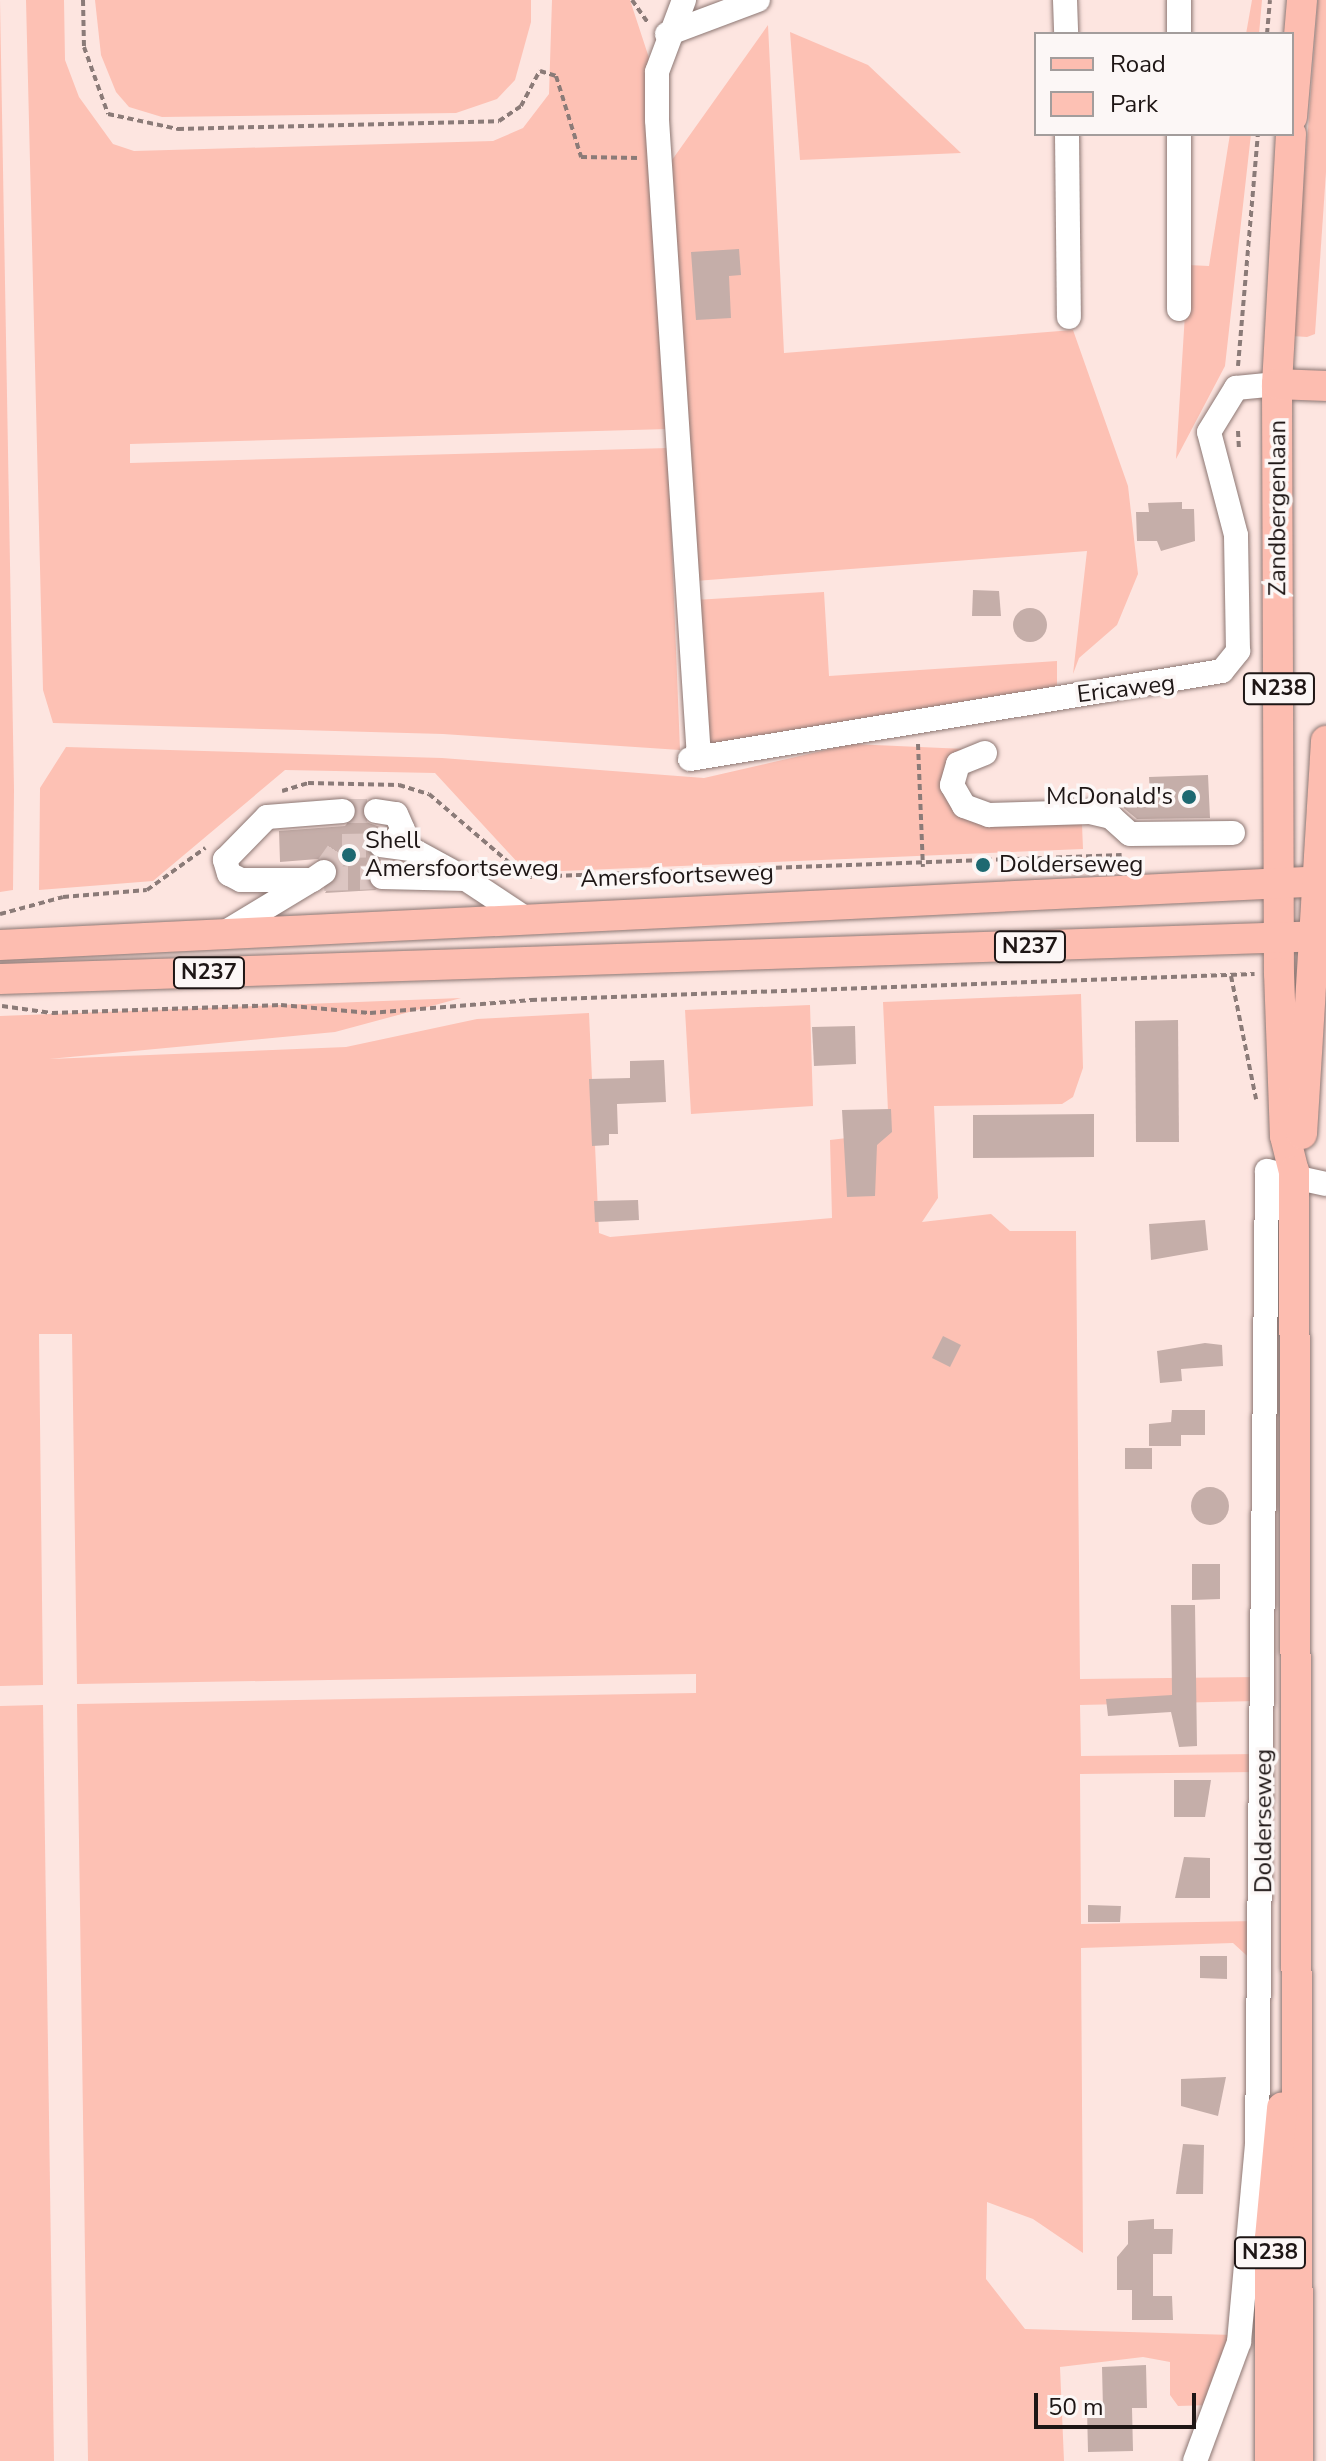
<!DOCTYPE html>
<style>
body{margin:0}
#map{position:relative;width:1326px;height:2461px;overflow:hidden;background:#fde5e0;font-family:"Nunito Sans",sans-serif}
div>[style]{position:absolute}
.green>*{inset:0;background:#fdc1b4}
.building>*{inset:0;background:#c5aea9}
.round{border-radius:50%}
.minor-tunnel>*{height:24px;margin-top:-12px;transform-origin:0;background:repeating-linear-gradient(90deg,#dcc6c2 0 24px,transparent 0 36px)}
.path>*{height:4px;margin-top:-2px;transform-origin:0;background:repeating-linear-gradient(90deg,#8b7b78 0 6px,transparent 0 10px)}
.roads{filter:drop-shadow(0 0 2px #8c7773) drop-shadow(0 0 2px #8c7773)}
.minor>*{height:24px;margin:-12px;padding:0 12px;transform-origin:12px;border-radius:12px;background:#fff}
.major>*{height:30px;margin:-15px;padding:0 15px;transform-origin:15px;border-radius:15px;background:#fdbdb0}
.dots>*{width:22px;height:22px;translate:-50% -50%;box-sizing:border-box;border:4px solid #fcf7f6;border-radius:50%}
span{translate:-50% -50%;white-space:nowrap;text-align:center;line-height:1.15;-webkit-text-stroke:7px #fcf7f6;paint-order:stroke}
.shield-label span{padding:2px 6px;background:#fcf7f6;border:2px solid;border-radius:6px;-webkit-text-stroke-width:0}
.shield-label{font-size:22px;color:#1e1615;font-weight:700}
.street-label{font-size:24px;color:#1e1615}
.poi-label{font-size:24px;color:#1e1615}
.right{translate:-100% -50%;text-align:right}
.left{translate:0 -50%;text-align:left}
.legend{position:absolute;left:1034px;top:32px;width:260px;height:104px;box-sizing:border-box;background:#fcf7f6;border:2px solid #a39d9c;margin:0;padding:10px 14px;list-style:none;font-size:24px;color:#1e1615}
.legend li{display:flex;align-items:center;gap:16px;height:40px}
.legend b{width:40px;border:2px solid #a39d9c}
.scale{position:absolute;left:1034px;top:2393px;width:162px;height:36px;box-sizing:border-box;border:4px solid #1e1615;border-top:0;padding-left:10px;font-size:24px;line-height:28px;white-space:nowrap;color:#1e1615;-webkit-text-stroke:6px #fcf7f6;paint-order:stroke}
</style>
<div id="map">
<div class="green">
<div style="clip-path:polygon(0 0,14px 790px,13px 890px,0 892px)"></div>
<div style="clip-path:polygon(26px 0,64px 0,65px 60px,79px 97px,113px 144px,134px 151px,493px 141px,523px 128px,549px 94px,552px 0,630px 0,650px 61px,668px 429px,130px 444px,130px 463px,668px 448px,680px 750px,443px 734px,53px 723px,43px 690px)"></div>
<div style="clip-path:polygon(95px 0,531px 0,531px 22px,515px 80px,497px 99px,456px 113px,162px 117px,129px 107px,116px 92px,101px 55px)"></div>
<div style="clip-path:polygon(1252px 0,1262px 0,1259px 34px,1246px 34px)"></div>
<div style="clip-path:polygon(1318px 0,1326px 0,1326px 172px,1315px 334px,1307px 337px,1292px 336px)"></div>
<div style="clip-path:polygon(768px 25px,784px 353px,1073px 330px,1128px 486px,1138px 574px,1117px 625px,1079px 658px,1073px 674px,1087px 551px,695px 581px,672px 160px)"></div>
<div style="clip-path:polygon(790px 32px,868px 65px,961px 153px,800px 160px)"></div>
<div style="clip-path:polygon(1230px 134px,1251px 134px,1225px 366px,1176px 459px,1188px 265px,1209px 266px)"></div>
<div style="clip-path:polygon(824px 592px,829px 676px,1057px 661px,1057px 686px,704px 748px,695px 600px)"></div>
<div style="clip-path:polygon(852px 744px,965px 749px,958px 810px,1082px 824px,1083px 849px,538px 872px,520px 865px,435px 773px,285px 770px,153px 881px,39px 890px,40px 788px,66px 747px,442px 758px,704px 778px)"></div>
<div style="clip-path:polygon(1081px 994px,1083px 1068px,1073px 1097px,1062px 1104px,934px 1106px,938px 1198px,922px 1222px,991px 1214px,1010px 1231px,1076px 1231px,1080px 1679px,1257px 1677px,1257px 1701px,1080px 1705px,1081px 1756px,1256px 1754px,1256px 1772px,1080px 1774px,1081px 1924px,1256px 1921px,1256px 1964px,1233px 1943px,1081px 1948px,1083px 2253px,1033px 2219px,987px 2202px,986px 2279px,1025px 2329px,1233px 2335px,1211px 2405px,1178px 2406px,1170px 2395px,1170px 2362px,1143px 2357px,1060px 2367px,1064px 2461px,88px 2461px,77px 1704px,696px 1693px,696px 1674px,77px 1684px,72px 1334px,39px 1334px,43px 1685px,0 1686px,0 1016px,461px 998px,335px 1032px,49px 1059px,346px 1047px,477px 1019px,589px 1013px,599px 1233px,610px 1237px,832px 1218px,830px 1140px,889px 1133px,883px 1002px)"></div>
<div style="clip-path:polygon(810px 1005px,813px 1106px,691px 1114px,685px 1010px)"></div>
<div style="clip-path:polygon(43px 1705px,54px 2461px,0 2461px,0 1706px)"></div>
</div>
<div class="building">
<div style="clip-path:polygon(739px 249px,741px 275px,729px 276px,731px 318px,696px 320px,691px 252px)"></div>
<div style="clip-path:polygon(1182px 502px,1182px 509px,1194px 509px,1195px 541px,1161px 551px,1157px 541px,1137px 541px,1136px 512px,1149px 512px,1148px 503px)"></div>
<div style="clip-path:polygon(973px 590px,999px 591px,1001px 616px,972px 616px)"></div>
<div class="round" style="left:1013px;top:608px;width:34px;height:34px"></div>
<div style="clip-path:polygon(1208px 775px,1210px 818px,1137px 819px,1120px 805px,1120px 795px,1150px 794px,1149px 777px)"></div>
<div style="clip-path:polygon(363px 804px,366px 822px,380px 827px,366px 844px,381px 860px,367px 876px,376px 890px,325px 893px,339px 872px,330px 858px,280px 862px,279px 831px,345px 826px)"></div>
<div style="clip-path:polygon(1178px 1020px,1179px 1142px,1136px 1142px,1135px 1021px)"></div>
<div style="clip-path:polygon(855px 1026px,856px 1064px,814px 1066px,812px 1027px)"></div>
<div style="clip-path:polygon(664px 1060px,666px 1102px,617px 1104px,618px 1134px,609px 1134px,609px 1145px,592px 1146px,589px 1079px,630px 1078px,630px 1061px)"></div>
<div style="clip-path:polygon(891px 1109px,892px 1132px,877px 1145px,875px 1196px,847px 1197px,842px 1110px)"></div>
<div style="clip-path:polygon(1094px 1114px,1094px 1157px,973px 1158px,973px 1115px)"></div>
<div style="clip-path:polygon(638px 1200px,639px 1220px,595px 1222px,594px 1201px)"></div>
<div style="clip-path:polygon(1205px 1220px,1208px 1250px,1151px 1260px,1149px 1224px)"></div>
<div style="clip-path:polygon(943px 1336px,961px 1345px,950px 1367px,932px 1358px)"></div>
<div style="clip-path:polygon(1205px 1343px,1222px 1345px,1223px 1366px,1181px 1369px,1182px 1381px,1160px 1383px,1157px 1351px)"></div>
<div style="clip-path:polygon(1172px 1410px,1205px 1410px,1205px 1435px,1181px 1435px,1181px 1446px,1149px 1446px,1149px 1424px,1171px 1422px)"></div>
<div style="clip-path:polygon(1125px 1448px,1152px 1448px,1152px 1469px,1125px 1469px)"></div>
<div class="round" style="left:1191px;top:1487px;width:38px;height:38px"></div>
<div style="clip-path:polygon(1192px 1564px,1220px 1564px,1220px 1599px,1192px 1600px)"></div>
<div style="clip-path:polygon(1171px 1605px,1195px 1605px,1197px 1746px,1179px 1747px,1171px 1712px,1108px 1716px,1106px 1699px,1172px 1695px)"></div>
<div style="clip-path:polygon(1174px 1780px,1211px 1780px,1205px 1817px,1174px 1817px)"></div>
<div style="clip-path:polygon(1184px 1857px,1210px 1858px,1210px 1898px,1175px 1898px)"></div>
<div style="clip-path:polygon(1088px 1905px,1121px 1906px,1120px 1922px,1088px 1922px)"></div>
<div style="clip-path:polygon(1200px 1956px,1227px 1956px,1227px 1979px,1200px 1978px)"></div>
<div style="clip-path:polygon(1226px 2077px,1218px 2116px,1181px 2106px,1181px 2079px)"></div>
<div style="clip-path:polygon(1183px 2144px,1204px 2145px,1203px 2194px,1176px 2194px)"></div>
<div style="clip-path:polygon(1154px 2219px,1154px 2229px,1173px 2229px,1172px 2254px,1153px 2254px,1153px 2296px,1172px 2296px,1173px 2320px,1132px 2320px,1132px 2290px,1117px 2290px,1117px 2257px,1128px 2244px,1128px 2221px)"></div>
<div style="clip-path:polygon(1146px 2365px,1147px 2408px,1132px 2408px,1133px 2451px,1088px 2452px,1087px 2409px,1103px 2409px,1102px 2367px)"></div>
</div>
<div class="minor-tunnel">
<div style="left:343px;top:811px;width:33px"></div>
<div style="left:324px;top:872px;width:32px;rotate:-55deg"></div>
<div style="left:342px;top:846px;width:39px;rotate:-1deg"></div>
<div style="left:324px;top:879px;width:58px;rotate:-2deg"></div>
</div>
<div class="path">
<div style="left:83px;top:0;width:47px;rotate:88.8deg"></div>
<div style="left:84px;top:47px;width:71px;rotate:70.3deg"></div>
<div style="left:108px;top:114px;width:72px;rotate:12.1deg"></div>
<div style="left:178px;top:129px;width:321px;rotate:-1.4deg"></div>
<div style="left:499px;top:121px;width:27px;rotate:-34deg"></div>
<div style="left:521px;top:106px;width:40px;rotate:-62deg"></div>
<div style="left:540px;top:71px;width:17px;rotate:17deg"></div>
<div style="left:556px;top:76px;width:85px;rotate:72.8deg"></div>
<div style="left:581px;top:157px;width:58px;rotate:1deg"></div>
<div style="left:632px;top:0;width:29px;rotate:55deg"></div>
<div style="left:1267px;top:34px;width:34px;rotate:-85deg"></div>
<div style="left:1238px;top:366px;width:233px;rotate:-85.1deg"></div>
<div style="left:1238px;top:431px;width:19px;rotate:87deg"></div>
<div style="left:918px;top:744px;width:123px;rotate:87.7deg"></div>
<div style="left:282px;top:791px;width:27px;rotate:-17deg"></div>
<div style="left:308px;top:783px;width:91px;rotate:1.3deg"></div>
<div style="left:399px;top:785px;width:31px;rotate:17deg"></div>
<div style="left:429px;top:794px;width:128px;rotate:40.6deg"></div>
<div style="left:526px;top:877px;width:596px;rotate:-2.11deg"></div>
<div style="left:0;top:914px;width:65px;rotate:-15.1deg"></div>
<div style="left:63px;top:897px;width:84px;rotate:-4.8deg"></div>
<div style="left:147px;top:890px;width:72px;rotate:-35.9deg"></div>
<div style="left:1231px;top:976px;width:126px;rotate:78.5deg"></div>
<div style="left:2px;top:1006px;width:50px;rotate:8deg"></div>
<div style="left:52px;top:1013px;width:229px;rotate:-2deg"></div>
<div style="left:281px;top:1005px;width:89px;rotate:5.1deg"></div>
<div style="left:370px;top:1013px;width:162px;rotate:-4.6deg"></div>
<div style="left:531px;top:1000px;width:724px;rotate:-2.06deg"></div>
</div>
<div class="roads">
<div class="minor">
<div style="left:684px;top:0;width:77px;rotate:110.6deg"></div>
<div style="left:657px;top:72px;width:48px;rotate:90deg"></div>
<div style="left:657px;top:120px;width:638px;rotate:86.23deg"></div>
<div style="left:1065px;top:0;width:34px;rotate:88deg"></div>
<div style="left:1179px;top:0;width:34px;rotate:90deg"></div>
<div style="left:667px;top:34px;width:97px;rotate:-20.5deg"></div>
<div style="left:1067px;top:134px;width:183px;rotate:89.4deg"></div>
<div style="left:1179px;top:134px;width:175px;rotate:90deg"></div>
<div style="left:985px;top:753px;width:29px;rotate:158deg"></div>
<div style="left:958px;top:764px;width:22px;rotate:106deg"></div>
<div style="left:952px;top:785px;width:24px;rotate:60deg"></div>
<div style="left:964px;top:806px;width:27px;rotate:20deg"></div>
<div style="left:989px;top:815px;width:101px;rotate:-1.7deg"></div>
<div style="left:1090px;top:812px;width:22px;rotate:13deg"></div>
<div style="left:1111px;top:817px;width:25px;rotate:42deg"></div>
<div style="left:1130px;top:834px;width:103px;rotate:-0.6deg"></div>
<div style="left:690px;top:759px;width:539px;rotate:-9.39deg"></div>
<div style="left:1222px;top:671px;width:26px;rotate:-51deg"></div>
<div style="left:1238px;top:651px;width:116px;rotate:-91deg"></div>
<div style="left:1236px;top:535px;width:106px;rotate:-104.7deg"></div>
<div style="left:1209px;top:432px;width:52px;rotate:-58.5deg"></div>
<div style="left:1236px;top:388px;width:41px;rotate:-5.6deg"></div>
<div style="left:376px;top:811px;width:20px;rotate:9deg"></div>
<div style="left:396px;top:814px;width:17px;rotate:66deg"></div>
<div style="left:403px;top:830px;width:18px;rotate:128deg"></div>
<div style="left:381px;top:845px;width:30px;rotate:8deg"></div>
<div style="left:411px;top:849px;width:60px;rotate:28.7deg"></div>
<div style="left:324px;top:872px;width:14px;rotate:146deg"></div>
<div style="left:312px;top:880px;width:71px;rotate:180deg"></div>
<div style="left:241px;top:880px;width:13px;rotate:-153deg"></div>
<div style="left:229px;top:874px;width:15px;rotate:-106deg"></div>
<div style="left:225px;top:860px;width:60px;rotate:-45.7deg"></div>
<div style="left:267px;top:817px;width:76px;rotate:-4.5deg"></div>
<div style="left:382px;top:877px;width:84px;rotate:1.4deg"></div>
<div style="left:466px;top:879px;width:74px;rotate:33.5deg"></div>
<div style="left:219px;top:936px;width:103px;rotate:-31.1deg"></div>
<div style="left:1195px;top:2461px;width:127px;rotate:-69.7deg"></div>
<div style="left:1239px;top:2342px;width:198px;rotate:-84.8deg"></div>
<div style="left:1257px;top:2145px;width:974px;rotate:-89.41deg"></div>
<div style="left:1267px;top:1171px;width:60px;rotate:12.4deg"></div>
</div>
<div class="major">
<div style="left:1292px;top:117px;width:117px;rotate:-85.1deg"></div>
<div style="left:1291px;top:134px;width:250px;rotate:93.2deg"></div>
<div style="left:1277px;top:384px;width:589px;rotate:89.81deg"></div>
<div style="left:1279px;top:973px;width:163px;rotate:87.9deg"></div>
<div style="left:1285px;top:1136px;width:36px;rotate:76deg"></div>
<div style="left:1294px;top:1171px;width:1290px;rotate:89.82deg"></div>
<div style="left:1277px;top:384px;width:49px;rotate:2.3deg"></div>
<div style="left:0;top:945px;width:1328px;rotate:-2.76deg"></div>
<div style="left:0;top:979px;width:1327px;rotate:-1.86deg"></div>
<div style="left:1302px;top:1134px;width:394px;rotate:-86.5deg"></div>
<div style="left:1270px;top:2461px;width:223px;rotate:-90deg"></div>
<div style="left:1270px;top:2238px;width:131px;rotate:-84.7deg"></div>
</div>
</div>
<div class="dots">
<div style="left:1189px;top:797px;background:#1e6971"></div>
<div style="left:349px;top:855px;background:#1e6971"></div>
<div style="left:983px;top:865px;background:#1e6971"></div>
</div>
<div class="shield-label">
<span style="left:1279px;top:689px">N238</span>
<span style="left:1030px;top:947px">N237</span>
<span style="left:209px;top:973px">N237</span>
<span style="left:1270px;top:2253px">N238</span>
</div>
<div class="street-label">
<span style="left:1278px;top:508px;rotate:-90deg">Zandbergenlaan</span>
<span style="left:1126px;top:689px;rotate:-7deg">Ericaweg</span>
<span style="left:677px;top:876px;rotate:-2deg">Amersfoortseweg</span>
<span style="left:1264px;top:1821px;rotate:-90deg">Dolderseweg</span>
</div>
<div class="poi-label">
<span class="right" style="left:1173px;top:797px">McDonald's</span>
<span class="left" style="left:365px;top:855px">Shell<br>Amersfoortseweg</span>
<span class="left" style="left:999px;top:865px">Dolderseweg</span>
</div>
<ul class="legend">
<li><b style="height:10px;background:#fdbdb0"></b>Road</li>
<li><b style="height:22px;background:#fdc1b4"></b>Park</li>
</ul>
<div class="scale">50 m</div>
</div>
